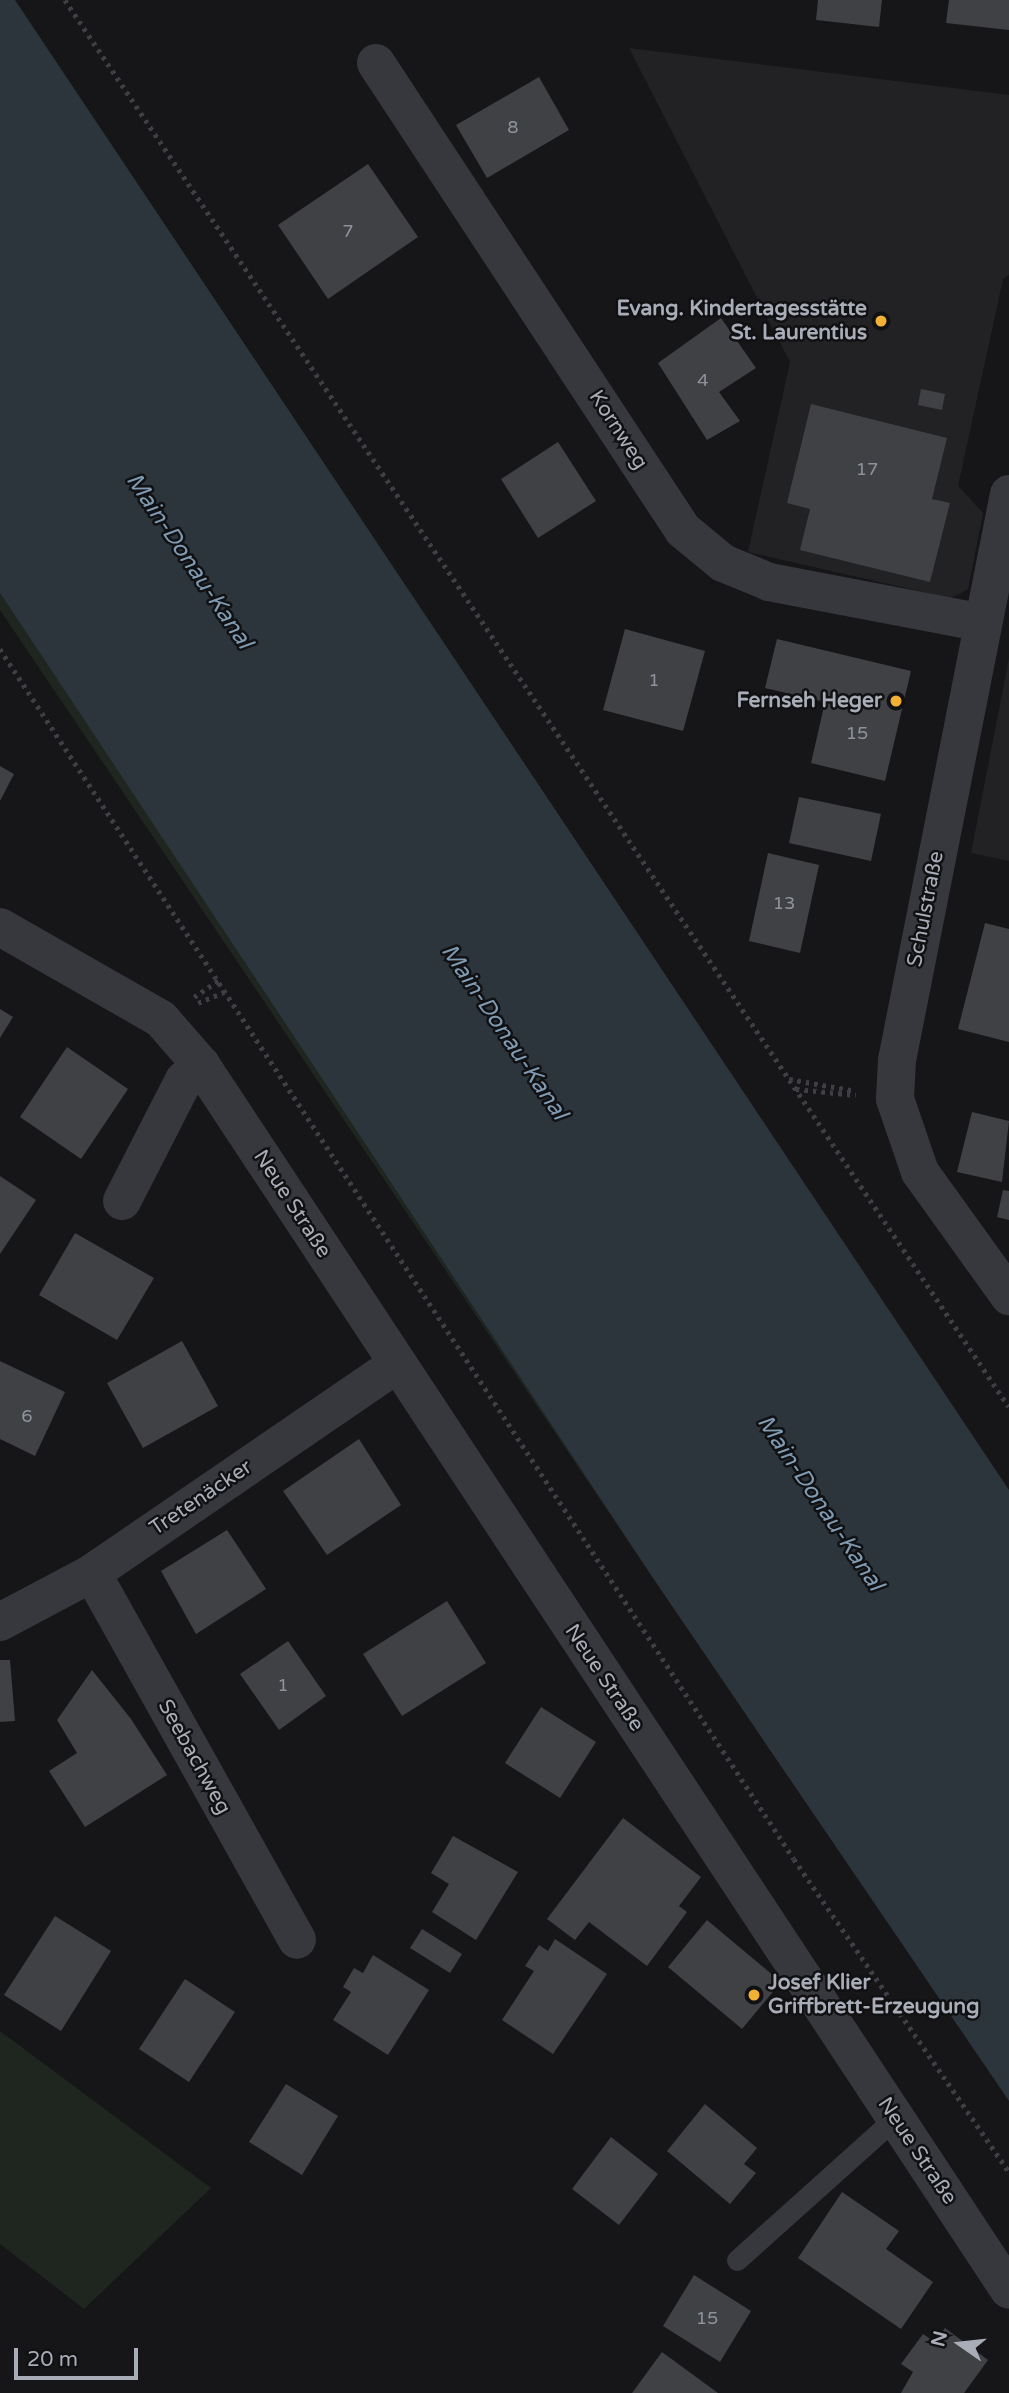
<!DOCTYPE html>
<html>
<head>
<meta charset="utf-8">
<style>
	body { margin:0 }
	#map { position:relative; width:1009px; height:2393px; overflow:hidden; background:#161618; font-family:"Varela Round",sans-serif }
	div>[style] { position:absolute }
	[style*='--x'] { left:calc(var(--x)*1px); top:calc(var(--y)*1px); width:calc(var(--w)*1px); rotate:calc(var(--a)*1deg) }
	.built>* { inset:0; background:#222225 }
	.green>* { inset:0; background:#1e261f }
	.water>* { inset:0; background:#2c353c }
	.building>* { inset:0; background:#404145 }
	.path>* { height:4.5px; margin-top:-2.25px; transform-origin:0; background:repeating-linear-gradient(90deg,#3d3f44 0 3.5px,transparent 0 8.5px) }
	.service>* { height:21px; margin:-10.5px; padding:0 10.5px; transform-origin:10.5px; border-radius:10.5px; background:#37383d }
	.minor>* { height:38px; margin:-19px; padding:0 19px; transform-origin:19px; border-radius:19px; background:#37383d }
	.dots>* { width:19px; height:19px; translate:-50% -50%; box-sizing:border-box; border:4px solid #111113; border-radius:50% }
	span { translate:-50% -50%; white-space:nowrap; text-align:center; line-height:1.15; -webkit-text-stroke:5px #111113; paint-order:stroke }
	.number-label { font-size:18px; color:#8e929b }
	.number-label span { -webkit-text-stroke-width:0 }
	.poi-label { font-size:21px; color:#a8adb8; font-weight:700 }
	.right { translate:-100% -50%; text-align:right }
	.left { translate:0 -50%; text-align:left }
	.street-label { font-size:21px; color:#a8adb8 }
	.water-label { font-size:23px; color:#7f9bb3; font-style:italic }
	.north { position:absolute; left:925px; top:2309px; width:70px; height:70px; -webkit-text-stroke:5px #111113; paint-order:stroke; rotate:284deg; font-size:19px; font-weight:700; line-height:28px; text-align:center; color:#a8adb8 }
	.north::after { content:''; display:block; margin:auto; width:24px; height:32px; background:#a8adb8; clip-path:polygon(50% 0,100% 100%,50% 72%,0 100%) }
	.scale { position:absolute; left:14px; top:2348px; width:124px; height:32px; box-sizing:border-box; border:4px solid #a8adb8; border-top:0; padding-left:9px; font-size:21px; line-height:24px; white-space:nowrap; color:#a8adb8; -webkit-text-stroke:5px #111113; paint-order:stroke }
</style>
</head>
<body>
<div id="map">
	<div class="built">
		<i style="clip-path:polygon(629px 48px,1009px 95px,1009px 275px,1003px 279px,958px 486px,983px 513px,968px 589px,961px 593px,950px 598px,748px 552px,790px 362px)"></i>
		<i style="clip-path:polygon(1009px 658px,1009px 861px,971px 853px)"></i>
	</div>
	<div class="green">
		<i style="clip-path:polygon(0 593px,655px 1581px,0 610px)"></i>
		<i style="clip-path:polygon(0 2031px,211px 2188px,84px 2309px,0 2244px)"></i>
	</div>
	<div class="water">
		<i style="clip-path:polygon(0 0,15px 0,1009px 1490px,1009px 2101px,655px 1581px,0 593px)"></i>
	</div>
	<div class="building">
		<i style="clip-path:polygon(818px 0,882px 0,879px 27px,816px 20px)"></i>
		<i style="clip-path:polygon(949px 0,1009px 0,1009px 30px,946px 23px)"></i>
		<i style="clip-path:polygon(539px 77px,569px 130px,487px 178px,456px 125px)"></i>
		<i style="clip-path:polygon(368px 164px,418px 237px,328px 299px,278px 225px)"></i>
		<i style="clip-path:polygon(721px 318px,756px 368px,719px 392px,740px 421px,707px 440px,658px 363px)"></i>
		<i style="clip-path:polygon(921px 389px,945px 394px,942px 410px,918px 405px)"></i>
		<i style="clip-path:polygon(811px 404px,947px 438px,932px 499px,950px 503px,930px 582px,800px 550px,810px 509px,787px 503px)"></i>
		<i style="clip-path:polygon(558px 442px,596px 501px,538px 538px,501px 479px)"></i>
		<i style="clip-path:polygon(625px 629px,705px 651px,683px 731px,603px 710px)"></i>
		<i style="clip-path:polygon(777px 639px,911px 671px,885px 781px,811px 763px,825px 702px,765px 688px)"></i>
		<i style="clip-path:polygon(0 766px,14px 774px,0 801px)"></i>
		<i style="clip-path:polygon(799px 797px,881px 814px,871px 861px,789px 843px)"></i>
		<i style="clip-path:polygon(768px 853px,819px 865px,800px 953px,749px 941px)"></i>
		<i style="clip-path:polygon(985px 923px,1009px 929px,1009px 1042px,958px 1029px)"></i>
		<i style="clip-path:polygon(0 1009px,13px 1017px,0 1038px)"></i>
		<i style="clip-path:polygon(67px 1047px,128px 1089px,81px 1159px,20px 1117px)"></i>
		<i style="clip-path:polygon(972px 1112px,1009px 1121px,1002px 1182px,957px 1172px)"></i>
		<i style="clip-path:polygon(0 1176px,36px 1200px,0 1254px)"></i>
		<i style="clip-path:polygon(1003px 1190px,1009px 1191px,1009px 1220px,997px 1217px)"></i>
		<i style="clip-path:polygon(75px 1233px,154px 1278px,117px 1340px,39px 1295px)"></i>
		<i style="clip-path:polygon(182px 1341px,218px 1406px,143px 1448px,107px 1383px)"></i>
		<i style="clip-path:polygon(0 1361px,65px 1392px,35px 1456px,0 1439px)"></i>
		<i style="clip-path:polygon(359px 1439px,401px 1505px,327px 1555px,283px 1491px)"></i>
		<i style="clip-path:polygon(227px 1530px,266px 1589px,196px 1634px,161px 1571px)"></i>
		<i style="clip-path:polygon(447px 1601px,486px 1663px,402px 1716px,363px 1654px)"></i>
		<i style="clip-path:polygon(288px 1641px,326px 1696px,279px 1730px,240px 1674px)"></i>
		<i style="clip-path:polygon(0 1660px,10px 1660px,15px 1721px,0 1722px)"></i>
		<i style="clip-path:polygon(92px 1670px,131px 1719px,167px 1775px,85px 1827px,49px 1771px,77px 1753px,57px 1720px)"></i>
		<i style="clip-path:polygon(541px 1707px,596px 1742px,560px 1798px,505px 1763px)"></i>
		<i style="clip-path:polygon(623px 1818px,701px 1877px,679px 1906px,687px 1912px,647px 1966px,589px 1922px,575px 1940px,547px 1919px)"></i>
		<i style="clip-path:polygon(453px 1836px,518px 1872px,476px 1940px,432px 1912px,449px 1884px,431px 1873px)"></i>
		<i style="clip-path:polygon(55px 1916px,111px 1951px,61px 2031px,4px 1995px)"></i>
		<i style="clip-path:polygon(707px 1920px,781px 1982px,742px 2029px,668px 1967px)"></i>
		<i style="clip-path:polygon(422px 1929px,462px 1954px,450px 1973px,410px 1948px)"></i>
		<i style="clip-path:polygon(555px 1939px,607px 1974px,553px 2054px,502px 2020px,534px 1971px,525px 1966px,539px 1945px,548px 1951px)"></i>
		<i style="clip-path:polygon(373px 1955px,429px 1990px,388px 2055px,333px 2020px,351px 1992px,343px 1987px,354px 1968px,363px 1973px)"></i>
		<i style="clip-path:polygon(185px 1979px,235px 2012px,189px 2082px,139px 2049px)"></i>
		<i style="clip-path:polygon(286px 2084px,338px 2116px,302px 2175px,249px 2142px)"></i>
		<i style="clip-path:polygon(705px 2104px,757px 2148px,744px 2164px,756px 2173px,730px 2204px,667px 2151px)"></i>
		<i style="clip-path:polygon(611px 2137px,658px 2174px,619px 2225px,572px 2189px)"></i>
		<i style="clip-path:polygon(842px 2192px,899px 2231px,886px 2249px,933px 2282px,901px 2329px,798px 2258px)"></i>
		<i style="clip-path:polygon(694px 2275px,751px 2311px,720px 2362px,663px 2326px)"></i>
		<i style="clip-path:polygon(945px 2328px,988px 2360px,964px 2393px,901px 2393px,913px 2372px,901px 2364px,923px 2334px,935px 2342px)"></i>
		<i style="clip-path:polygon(662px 2352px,718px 2393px,632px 2393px)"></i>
	</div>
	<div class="path">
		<i style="--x:65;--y:0;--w:1694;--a:56.14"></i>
		<i style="--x:0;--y:649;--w:1447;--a:56.73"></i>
		<i style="--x:794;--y:1859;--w:380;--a:55.5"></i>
		<i style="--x:194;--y:997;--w:30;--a:-34"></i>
		<i style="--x:198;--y:1003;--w:30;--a:-23"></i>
		<i style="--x:789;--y:1079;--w:68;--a:10.2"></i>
		<i style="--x:796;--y:1089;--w:60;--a:5.7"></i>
	</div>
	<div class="service">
		<i style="--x:737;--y:2260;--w:212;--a:-41.9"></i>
	</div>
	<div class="minor">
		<i style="--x:376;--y:63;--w:559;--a:56.68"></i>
		<i style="--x:683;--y:530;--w:52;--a:39.5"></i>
		<i style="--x:723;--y:563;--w:50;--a:22.4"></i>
		<i style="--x:769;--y:582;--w:218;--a:10.8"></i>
		<i style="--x:1009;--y:494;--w:577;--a:101.19"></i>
		<i style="--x:897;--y:1060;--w:39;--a:93"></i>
		<i style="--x:895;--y:1099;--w:77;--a:71.1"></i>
		<i style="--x:920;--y:1172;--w:153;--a:54.3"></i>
		<i style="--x:0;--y:927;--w:185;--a:29.7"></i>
		<i style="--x:161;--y:1019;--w:61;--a:49"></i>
		<i style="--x:201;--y:1065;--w:1467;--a:56.59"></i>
		<i style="--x:122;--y:1201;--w:136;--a:-62.9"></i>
		<i style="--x:184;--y:1080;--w:23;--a:-41"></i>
		<i style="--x:92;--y:1573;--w:420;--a:60.8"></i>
		<i style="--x:0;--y:1622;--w:104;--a:-28"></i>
		<i style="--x:92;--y:1573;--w:368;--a:-34.4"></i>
	</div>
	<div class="dots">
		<i style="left:881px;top:321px;background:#f2b134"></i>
		<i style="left:896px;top:701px;background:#f2b134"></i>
		<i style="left:754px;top:1995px;background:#f2b134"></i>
	</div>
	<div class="number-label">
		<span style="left:513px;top:127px">8</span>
		<span style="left:348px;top:231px">7</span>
		<span style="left:703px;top:380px">4</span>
		<span style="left:867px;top:469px">17</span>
		<span style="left:654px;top:680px">1</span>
		<span style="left:857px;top:733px">15</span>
		<span style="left:784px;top:903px">13</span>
		<span style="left:27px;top:1416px">6</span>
		<span style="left:283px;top:1685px">1</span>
		<span style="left:707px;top:2318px">15</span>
	</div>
	<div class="poi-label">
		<span class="right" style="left:867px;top:321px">Evang. Kindertagesstätte<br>St. Laurentius</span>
		<span class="right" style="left:882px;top:701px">Fernseh Heger</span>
		<span class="left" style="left:768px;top:1995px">Josef Klier<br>Griffbrett-Erzeugung</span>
	</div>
	<div class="street-label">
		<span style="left:618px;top:430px;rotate:57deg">Kornweg</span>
		<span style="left:926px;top:909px;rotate:-79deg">Schulstraße</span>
		<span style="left:292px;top:1204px;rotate:57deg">Neue Straße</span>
		<span style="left:201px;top:1498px;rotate:-34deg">Tretenäcker</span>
		<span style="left:604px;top:1678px;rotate:56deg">Neue Straße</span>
		<span style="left:194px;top:1757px;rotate:61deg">Seebachweg</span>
		<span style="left:917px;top:2151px;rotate:56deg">Neue Straße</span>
	</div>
	<div class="water-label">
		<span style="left:189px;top:561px;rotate:56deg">Main-Donau-Kanal</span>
		<span style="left:504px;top:1032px;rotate:56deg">Main-Donau-Kanal</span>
		<span style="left:820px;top:1503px;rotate:56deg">Main-Donau-Kanal</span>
	</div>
	<div class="north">N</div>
	<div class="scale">20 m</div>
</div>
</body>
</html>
